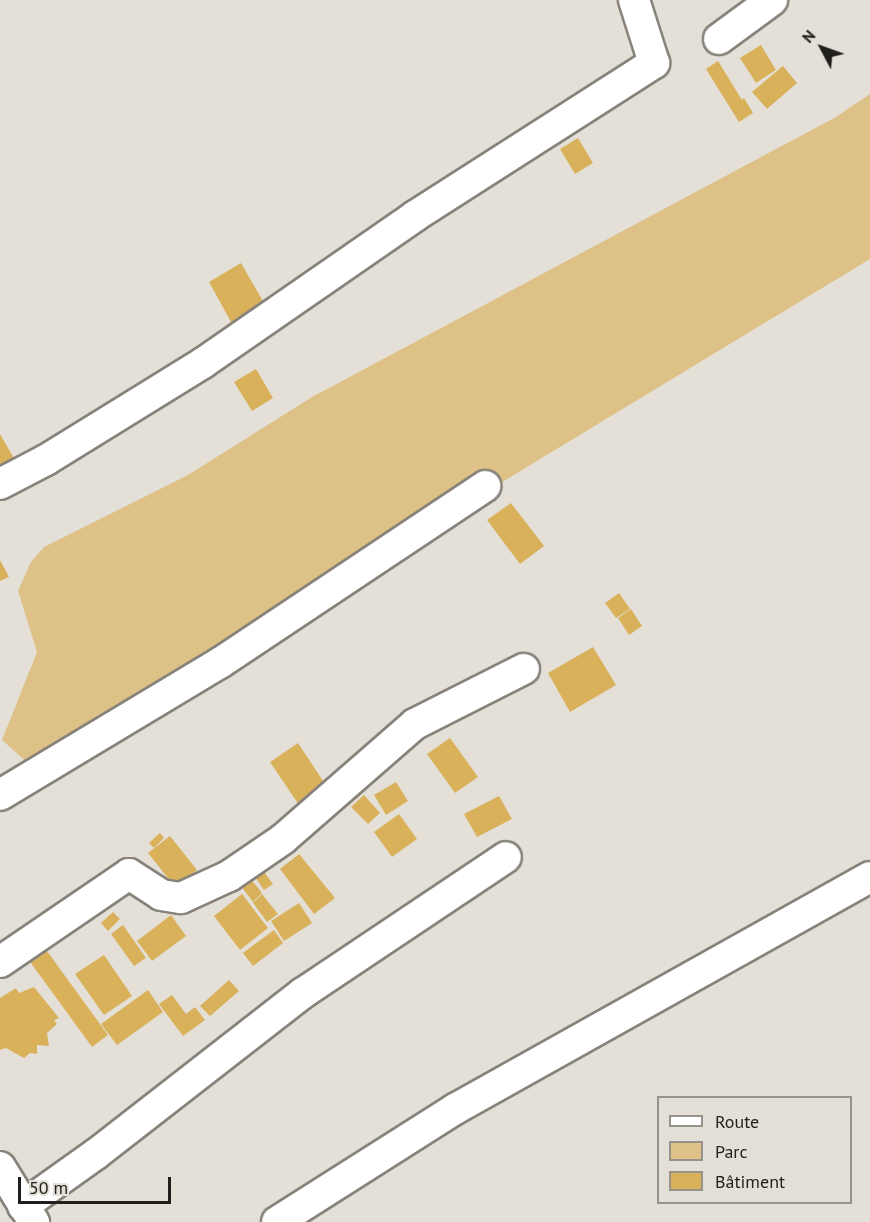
<!DOCTYPE html>
<html>
<head>
<meta charset="utf-8">
<style>
	body { margin:0 }
	#map { position:relative; width:870px; height:1222px; overflow:hidden; background:#e4e0d8; font-family:"PT Sans",sans-serif }
	div>[style] { position:absolute }
	[style*='--x'] { left:calc(var(--x)*1px); top:calc(var(--y)*1px); width:calc(var(--w)*1px); rotate:calc(var(--a)*1deg) }
	.green>* { inset:0; background:#dec186 }
	.building>* { inset:0; background:#d9b15b }
	.roads { filter:drop-shadow(2px 0 #87837b) drop-shadow(-2px 0 #87837b) drop-shadow(0 2px #87837b) drop-shadow(0 -2px #87837b) }
	.minor>* { height:30px; margin:-15px; padding:0 15px; transform-origin:15px; border-radius:15px; background:#fff }
	span { translate:-50% -50%; white-space:nowrap; text-align:center; line-height:1.15; -webkit-text-stroke:6px #e4e0d8; paint-order:stroke }
	.legend { position:absolute; left:657px; top:1096px; width:195px; height:108px; box-sizing:border-box; background:#e4e0d8; border:2px solid #96938d; margin:0; padding:8px 10px; list-style:none; font-size:18px; color:#211f1c }
	.legend li { display:flex; align-items:center; gap:12px; height:30px }
	.legend b { width:30px; border:2px solid #96938d }
	.north { position:absolute; left:792px; top:18px; width:60px; height:60px; -webkit-text-stroke:4px #e4e0d8; paint-order:stroke; rotate:311deg; font-size:16px; font-weight:700; line-height:24px; text-align:center; color:#211f1c }
	.north::after { content:''; display:block; margin:auto; width:21px; height:27px; background:#211f1c; clip-path:polygon(50% 0,100% 100%,50% 72%,0 100%) }
	.scale { position:absolute; left:18px; top:1177px; width:153px; height:27px; box-sizing:border-box; border:3px solid #211f1c; border-top:0; padding-left:8px; font-size:18px; line-height:21px; white-space:nowrap; color:#211f1c; -webkit-text-stroke:4px #e4e0d8; paint-order:stroke }
</style>
</head>
<body>
<div id="map">
	<div class="green">
		<i style="clip-path:polygon(870px 94px,870px 259px,32px 767px,2px 740px,37px 652px,18px 591px,31px 562px,44px 547px,188px 475px,312px 397px,836px 117px)"></i>
	</div>
	<div class="building">
		<i style="clip-path:polygon(761px 45px,776px 70px,756px 83px,740px 58px)"></i>
		<i style="clip-path:polygon(718px 61px,742px 100px,744px 98px,753px 113px,739px 122px,706px 69px)"></i>
		<i style="clip-path:polygon(783px 66px,797px 83px,767px 109px,752px 92px)"></i>
		<i style="clip-path:polygon(578px 138px,593px 163px,575px 174px,560px 149px)"></i>
		<i style="clip-path:polygon(241px 263px,264px 303px,231px 322px,209px 282px)"></i>
		<i style="clip-path:polygon(256px 369px,273px 398px,252px 411px,234px 382px)"></i>
		<i style="clip-path:polygon(0 434px,15px 460px,0 469px)"></i>
		<i style="clip-path:polygon(511px 503px,544px 546px,520px 564px,487px 520px)"></i>
		<i style="clip-path:polygon(0 560px,9px 577px,0 581px)"></i>
		<i style="clip-path:polygon(619px 593px,630px 609px,616px 618px,605px 603px)"></i>
		<i style="clip-path:polygon(631px 609px,642px 626px,629px 635px,618px 618px)"></i>
		<i style="clip-path:polygon(593px 647px,616px 685px,570px 712px,548px 673px)"></i>
		<i style="clip-path:polygon(450px 738px,478px 777px,455px 793px,427px 754px)"></i>
		<i style="clip-path:polygon(298px 743px,329px 790px,301px 808px,270px 762px)"></i>
		<i style="clip-path:polygon(396px 782px,408px 801px,386px 815px,374px 795px)"></i>
		<i style="clip-path:polygon(364px 795px,380px 813px,368px 824px,351px 807px)"></i>
		<i style="clip-path:polygon(499px 796px,512px 819px,477px 837px,464px 814px)"></i>
		<i style="clip-path:polygon(399px 814px,417px 839px,392px 857px,374px 832px)"></i>
		<i style="clip-path:polygon(160px 833px,164px 838px,154px 848px,149px 843px)"></i>
		<i style="clip-path:polygon(170px 836px,197px 870px,175px 887px,148px 853px)"></i>
		<i style="clip-path:polygon(299px 854px,335px 898px,314px 914px,280px 869px)"></i>
		<i style="clip-path:polygon(261px 868px,273px 884px,264px 890px,253px 874px)"></i>
		<i style="clip-path:polygon(250px 878px,262px 893px,253px 902px,240px 885px)"></i>
		<i style="clip-path:polygon(242px 894px,268px 928px,240px 950px,214px 916px)"></i>
		<i style="clip-path:polygon(262px 894px,278px 914px,267px 922px,253px 903px)"></i>
		<i style="clip-path:polygon(299px 903px,312px 923px,284px 941px,271px 921px)"></i>
		<i style="clip-path:polygon(113px 912px,120px 919px,108px 931px,101px 923px)"></i>
		<i style="clip-path:polygon(171px 915px,186px 936px,152px 961px,137px 941px)"></i>
		<i style="clip-path:polygon(123px 925px,146px 958px,134px 966px,111px 934px)"></i>
		<i style="clip-path:polygon(274px 930px,283px 943px,253px 966px,243px 953px)"></i>
		<i style="clip-path:polygon(44px 947px,108px 1035px,92px 1047px,28px 959px)"></i>
		<i style="clip-path:polygon(104px 955px,132px 996px,104px 1015px,75px 974px)"></i>
		<i style="clip-path:polygon(229px 980px,239px 991px,210px 1016px,200px 1006px)"></i>
		<i style="clip-path:polygon(34px 987px,59px 1018px,54px 1020px,57px 1024px,47px 1033px,49px 1046px,37px 1045px,37px 1054px,30px 1053px,24px 1058px,6px 1048px,0 1050px,0 998px,16px 988px,19px 993px)"></i>
		<i style="clip-path:polygon(148px 990px,163px 1012px,117px 1045px,101px 1024px)"></i>
		<i style="clip-path:polygon(172px 995px,186px 1014px,195px 1007px,205px 1020px,183px 1036px,159px 1004px)"></i>
	</div>
	<div class="roads">
		<div class="minor">
			<i style="--x:719;--y:39;--w:66;--a:-36.3"></i>
			<i style="--x:0;--y:484;--w:52;--a:-27.6"></i>
			<i style="--x:46;--y:460;--w:185;--a:-31.7"></i>
			<i style="--x:203;--y:363;--w:258;--a:-34.7"></i>
			<i style="--x:415;--y:216;--w:284;--a:-32.6"></i>
			<i style="--x:654;--y:63;--w:66;--a:-107.6"></i>
			<i style="--x:0;--y:795;--w:257;--a:-31"></i>
			<i style="--x:220;--y:663;--w:319;--a:-33.7"></i>
			<i style="--x:0;--y:962;--w:156;--a:-34.3"></i>
			<i style="--x:129;--y:874;--w:38;--a:33"></i>
			<i style="--x:161;--y:895;--w:20;--a:9"></i>
			<i style="--x:181;--y:898;--w:53;--a:-24.6"></i>
			<i style="--x:229;--y:876;--w:65;--a:-34.4"></i>
			<i style="--x:283;--y:839;--w:175;--a:-41.1"></i>
			<i style="--x:415;--y:724;--w:122;--a:-26.8"></i>
			<i style="--x:0;--y:1167;--w:65;--a:58.3"></i>
			<i style="--x:23;--y:1206;--w:90;--a:-35.5"></i>
			<i style="--x:96;--y:1154;--w:262;--a:-37.9"></i>
			<i style="--x:303;--y:993;--w:244;--a:-33.8"></i>
			<i style="--x:277;--y:1222;--w:211;--a:-32.4"></i>
			<i style="--x:455;--y:1109;--w:475;--a:-29.2"></i>
		</div>
	</div>
	<ul class="legend">
	<li><b style="height:8px;background:#fff"></b>Route</li>
	<li><b style="height:16px;background:#dec186"></b>Parc</li>
	<li><b style="height:16px;background:#d9b15b"></b>Bâtiment</li>
	</ul>
	<div class="north">N</div>
	<div class="scale">50 m</div>
</div>
</body>
</html>
